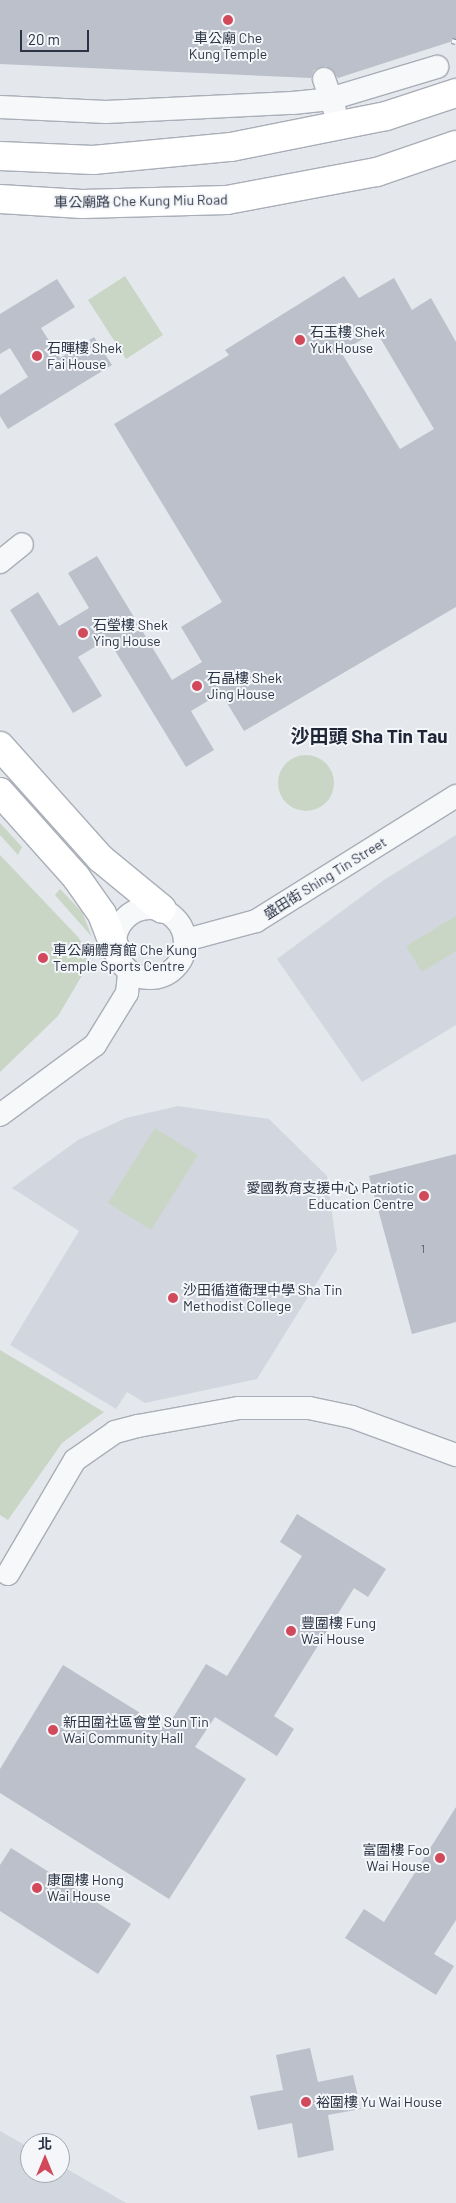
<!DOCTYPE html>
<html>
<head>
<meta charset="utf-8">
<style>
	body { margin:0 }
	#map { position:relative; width:456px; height:2203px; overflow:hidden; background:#e4e7ec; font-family:Barlow,"Noto Sans TC",sans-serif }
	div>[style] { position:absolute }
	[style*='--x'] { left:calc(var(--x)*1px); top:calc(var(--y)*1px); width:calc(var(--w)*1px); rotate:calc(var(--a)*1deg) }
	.built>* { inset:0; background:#d2d6de }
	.green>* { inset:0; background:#c9d6c5 }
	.round { border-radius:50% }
	.building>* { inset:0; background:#bbc0ca }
	.roads { filter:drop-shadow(1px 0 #a9aeb7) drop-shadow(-1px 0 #a9aeb7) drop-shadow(0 1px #a9aeb7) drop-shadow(0 -1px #a9aeb7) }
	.street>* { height:22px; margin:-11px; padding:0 11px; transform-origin:11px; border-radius:11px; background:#f7f8fa }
	.street>.ring { margin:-11px; padding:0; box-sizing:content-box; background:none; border:22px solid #f7f8fa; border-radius:50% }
	.secondary>* { height:28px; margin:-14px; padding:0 14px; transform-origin:14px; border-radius:14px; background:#fff }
	.primary>* { height:28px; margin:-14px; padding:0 14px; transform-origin:14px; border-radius:14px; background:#fff }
	.rail>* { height:5.5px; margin-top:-2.75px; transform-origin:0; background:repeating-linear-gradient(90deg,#f4f6f9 0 11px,#7d8696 0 22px); box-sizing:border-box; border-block:1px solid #7d8696 }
	.dots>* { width:14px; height:14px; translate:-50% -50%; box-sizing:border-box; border:2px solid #f4f6f9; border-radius:50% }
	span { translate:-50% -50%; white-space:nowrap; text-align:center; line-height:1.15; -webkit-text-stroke:4px #f4f6f9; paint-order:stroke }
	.number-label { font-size:11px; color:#4f5766 }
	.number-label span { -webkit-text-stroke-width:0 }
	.poi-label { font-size:14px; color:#2b3445 }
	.left { translate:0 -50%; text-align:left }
	.right { translate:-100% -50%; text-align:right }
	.street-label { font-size:14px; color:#2b3445 }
	.district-label { font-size:19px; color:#1d2536; font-weight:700 }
	.north { position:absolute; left:20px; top:2133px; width:50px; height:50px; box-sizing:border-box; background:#f4f6f9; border:1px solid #a4a8b1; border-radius:50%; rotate:0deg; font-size:14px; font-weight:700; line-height:20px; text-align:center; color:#2b3445 }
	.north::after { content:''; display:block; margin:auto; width:18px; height:22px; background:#d1495b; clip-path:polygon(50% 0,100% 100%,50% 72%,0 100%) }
	.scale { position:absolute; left:20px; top:30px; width:69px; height:22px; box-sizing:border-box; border:2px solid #2b3445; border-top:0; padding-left:6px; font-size:15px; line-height:18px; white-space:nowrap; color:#2b3445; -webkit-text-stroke:4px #f4f6f9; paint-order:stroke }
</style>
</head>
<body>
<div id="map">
	<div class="built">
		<i style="clip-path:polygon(456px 835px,456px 1025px,362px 1082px,277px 959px,384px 880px)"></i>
		<i style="clip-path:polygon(178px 1106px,269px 1119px,327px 1176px,337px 1250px,257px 1379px,145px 1403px,127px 1392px,116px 1409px,10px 1345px,79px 1231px,12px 1188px,78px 1140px,126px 1118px)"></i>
		<i style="clip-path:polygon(0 2131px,30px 2148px,30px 2173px,60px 2173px,60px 2165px,126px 2203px,0 2203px)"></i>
	</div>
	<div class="green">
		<i style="clip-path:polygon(125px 276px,163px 335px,126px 359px,88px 300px)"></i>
		<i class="round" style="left:278px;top:755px;width:56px;height:56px"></i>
		<i style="clip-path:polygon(0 823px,22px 847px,18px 855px,0 835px)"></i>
		<i style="clip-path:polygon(0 855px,78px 937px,86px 949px,87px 967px,58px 1016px,0 1072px)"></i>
		<i style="clip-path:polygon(60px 889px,82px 912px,92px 937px,55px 895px)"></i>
		<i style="clip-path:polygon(456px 916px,456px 951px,422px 972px,406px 946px)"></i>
		<i style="clip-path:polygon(155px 1128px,198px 1155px,151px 1230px,108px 1203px)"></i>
		<i style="clip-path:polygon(0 1350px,104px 1412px,62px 1443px,8px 1520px,0 1515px)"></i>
	</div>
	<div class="building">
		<i style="clip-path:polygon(0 0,456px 0,456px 40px,338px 78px,326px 66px,314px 70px,311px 78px,0 64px)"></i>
		<i style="clip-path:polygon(evenodd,344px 276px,359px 298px,394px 278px,412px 310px,431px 298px,456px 342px,456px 607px,244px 731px,221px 693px,191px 711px,214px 750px,186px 767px,108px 639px,78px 657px,102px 696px,73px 713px,10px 610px,38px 592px,59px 626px,89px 608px,68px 573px,97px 556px,172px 680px,202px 662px,181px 627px,222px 602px,114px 424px,229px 355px,225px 350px,344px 276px,376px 331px,434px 429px,400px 449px,341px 352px,376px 331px)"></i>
		<i style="clip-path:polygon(57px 279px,75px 307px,41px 328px,60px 358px,94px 337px,112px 365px,8px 429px,0 416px,0 395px,28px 377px,10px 348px,0 354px,0 314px)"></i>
		<i style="clip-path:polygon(456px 1154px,456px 1322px,412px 1334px,369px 1176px)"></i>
		<i style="clip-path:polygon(297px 1514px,386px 1569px,368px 1597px,354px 1588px,274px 1716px,294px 1729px,277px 1756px,215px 1717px,195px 1747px,246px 1779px,169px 1899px,0 1793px,0 1769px,63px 1665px,166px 1729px,206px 1664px,227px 1676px,302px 1556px,280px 1542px)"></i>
		<i style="clip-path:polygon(456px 1807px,456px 1920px,434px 1954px,454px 1966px,436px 1995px,345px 1938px,364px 1909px,384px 1922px)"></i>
		<i style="clip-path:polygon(11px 1848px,131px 1924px,98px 1974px,0 1911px,0 1865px)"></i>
		<i style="clip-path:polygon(310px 2048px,318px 2082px,353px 2075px,361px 2109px,328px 2115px,334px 2150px,298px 2158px,292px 2123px,258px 2130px,250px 2096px,283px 2090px,276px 2055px)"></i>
	</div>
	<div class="roads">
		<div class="street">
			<i style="--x:324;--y:79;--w:34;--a:71"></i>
			<i style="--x:0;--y:107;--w:106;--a:2.7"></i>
			<i style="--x:106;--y:112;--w:187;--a:-2.8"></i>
			<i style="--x:293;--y:103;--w:37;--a:-6"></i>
			<i style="--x:330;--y:99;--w:112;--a:-16.7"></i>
			<i style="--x:0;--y:562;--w:28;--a:-39"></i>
			<i class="ring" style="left:115px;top:908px;width:48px;height:48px"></i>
			<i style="--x:186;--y:940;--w:73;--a:-15.2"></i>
			<i style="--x:256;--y:921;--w:236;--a:-32"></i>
			<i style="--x:0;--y:1115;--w:118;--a:-36.4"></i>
			<i style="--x:95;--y:1045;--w:61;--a:-58.4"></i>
			<i style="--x:127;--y:993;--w:20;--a:-84"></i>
			<i style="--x:8;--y:1574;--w:132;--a:-59.6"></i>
			<i style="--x:75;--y:1460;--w:49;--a:-35"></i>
			<i style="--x:115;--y:1432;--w:24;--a:-15"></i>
			<i style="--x:138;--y:1426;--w:103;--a:-10.1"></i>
			<i style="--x:239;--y:1408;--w:70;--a:0"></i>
			<i style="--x:309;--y:1408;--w:44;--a:11.8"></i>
			<i style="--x:352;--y:1417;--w:111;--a:20.1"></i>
		</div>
		<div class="secondary">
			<i style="--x:0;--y:746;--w:150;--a:48.2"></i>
			<i style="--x:100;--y:858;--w:80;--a:39.4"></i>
			<i style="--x:0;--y:792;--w:114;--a:48.2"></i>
			<i style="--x:76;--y:877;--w:45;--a:54.9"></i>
			<i style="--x:102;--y:914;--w:36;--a:69"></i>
		</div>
		<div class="primary">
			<i style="--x:0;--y:156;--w:93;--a:2.5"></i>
			<i style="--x:93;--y:160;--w:139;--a:-5.4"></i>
			<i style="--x:231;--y:147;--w:158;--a:-11.3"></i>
			<i style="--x:386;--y:116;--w:74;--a:-18.2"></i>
			<i style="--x:0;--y:199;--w:82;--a:3.5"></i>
			<i style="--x:82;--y:204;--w:145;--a:-1.6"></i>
			<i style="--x:227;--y:200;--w:153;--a:-10.6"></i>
			<i style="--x:377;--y:172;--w:83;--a:-18.9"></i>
		</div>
	</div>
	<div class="rail">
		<i style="--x:452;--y:41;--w:4;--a:14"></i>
	</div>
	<div class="dots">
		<i style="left:228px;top:20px;background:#d1495b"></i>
		<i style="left:300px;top:340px;background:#d1495b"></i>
		<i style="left:37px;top:356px;background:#d1495b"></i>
		<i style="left:83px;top:633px;background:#d1495b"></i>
		<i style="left:197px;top:686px;background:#d1495b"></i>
		<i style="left:43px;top:958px;background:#d1495b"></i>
		<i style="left:424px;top:1196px;background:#d1495b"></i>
		<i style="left:173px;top:1298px;background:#d1495b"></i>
		<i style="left:291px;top:1631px;background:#d1495b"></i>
		<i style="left:53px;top:1730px;background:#d1495b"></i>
		<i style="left:440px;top:1858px;background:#d1495b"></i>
		<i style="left:37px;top:1888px;background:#d1495b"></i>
		<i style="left:306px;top:2102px;background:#d1495b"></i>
	</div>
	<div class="number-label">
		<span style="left:423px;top:1249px">1</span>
	</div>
	<div class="poi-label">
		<span style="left:228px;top:46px">車公廟 Che<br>Kung Temple</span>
		<span class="left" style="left:310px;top:340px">石玉樓 Shek<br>Yuk House</span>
		<span class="left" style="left:47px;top:356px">石暉樓 Shek<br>Fai House</span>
		<span class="left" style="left:93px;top:633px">石瑩樓 Shek<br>Ying House</span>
		<span class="left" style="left:207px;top:686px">石晶樓 Shek<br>Jing House</span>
		<span class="left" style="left:53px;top:958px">車公廟體育館 Che Kung<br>Temple Sports Centre</span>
		<span class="right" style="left:414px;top:1196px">愛國教育支援中心 Patriotic<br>Education Centre</span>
		<span class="left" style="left:183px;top:1298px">沙田循道衛理中學 Sha Tin<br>Methodist College</span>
		<span class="left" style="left:301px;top:1631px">豐圍樓 Fung<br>Wai House</span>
		<span class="left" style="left:63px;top:1730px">新田圍社區會堂 Sun Tin<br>Wai Community Hall</span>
		<span class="right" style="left:430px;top:1858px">富圍樓 Foo<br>Wai House</span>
		<span class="left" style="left:47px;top:1888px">康圍樓 Hong<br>Wai House</span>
		<span class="left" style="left:316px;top:2102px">裕圍樓 Yu Wai House</span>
	</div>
	<div class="street-label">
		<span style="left:141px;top:201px;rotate:-1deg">車公廟路 Che Kung Miu Road</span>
		<span style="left:325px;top:878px;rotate:-32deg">盛田街 Shing Tin Street</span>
	</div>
	<div class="district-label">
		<span style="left:369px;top:736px">沙田頭 Sha Tin Tau</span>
	</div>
	<div class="north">北</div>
	<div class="scale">20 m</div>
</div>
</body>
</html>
